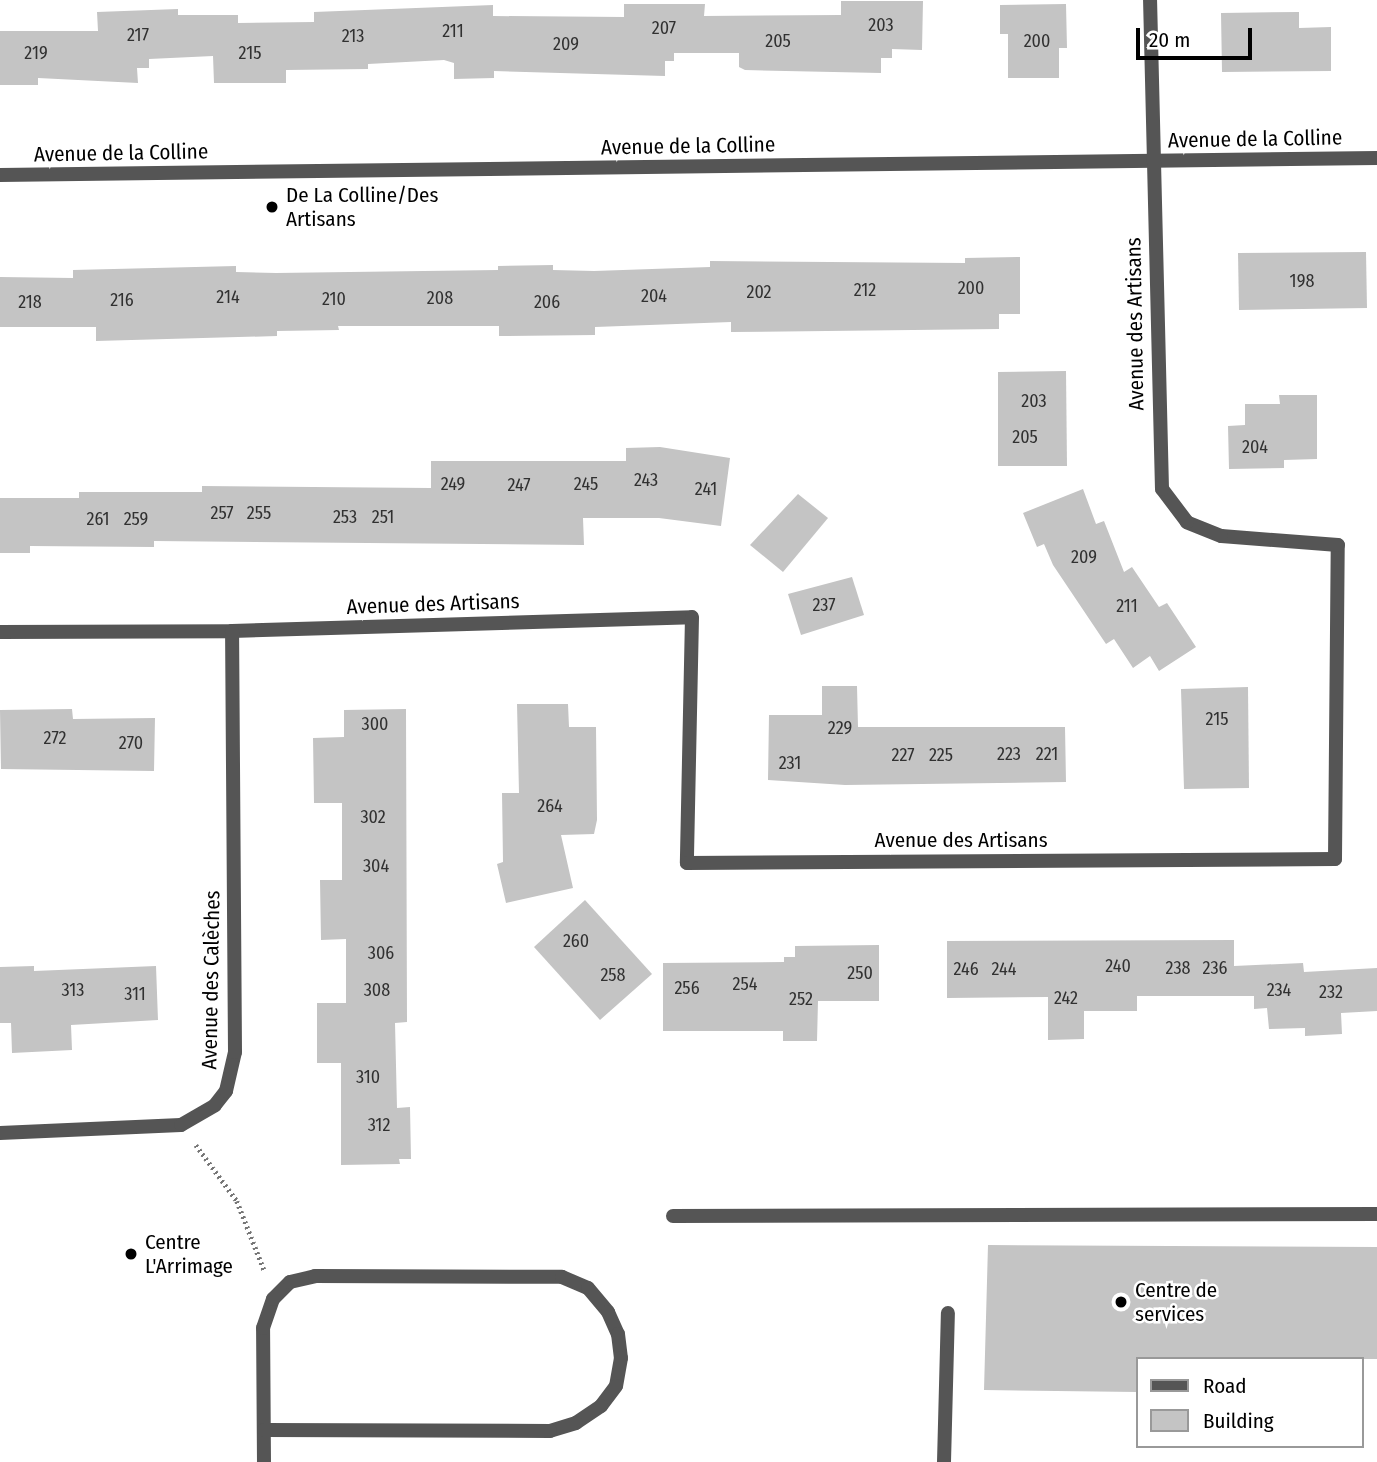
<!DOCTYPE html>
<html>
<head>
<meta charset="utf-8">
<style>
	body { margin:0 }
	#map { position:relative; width:1377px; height:1462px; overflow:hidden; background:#fff; font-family:"Fira Sans Condensed",sans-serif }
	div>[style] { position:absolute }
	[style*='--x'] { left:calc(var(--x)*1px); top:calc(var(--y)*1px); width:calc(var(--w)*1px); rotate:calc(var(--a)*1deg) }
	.building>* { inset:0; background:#c4c4c4 }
	.path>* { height:4.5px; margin-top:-2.25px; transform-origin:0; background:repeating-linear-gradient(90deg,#777 0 2px,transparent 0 5.5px) }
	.service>* { height:14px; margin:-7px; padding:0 7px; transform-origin:7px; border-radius:7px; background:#555 }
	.minor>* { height:14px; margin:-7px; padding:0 7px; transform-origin:7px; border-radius:7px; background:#555 }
	.dots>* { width:19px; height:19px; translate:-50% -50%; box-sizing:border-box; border:4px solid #fff; border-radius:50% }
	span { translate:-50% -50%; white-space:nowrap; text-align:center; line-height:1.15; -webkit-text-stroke:5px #fff; paint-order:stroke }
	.number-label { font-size:18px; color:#313131 }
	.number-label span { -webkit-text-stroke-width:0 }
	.street-label { font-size:21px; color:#000 }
	.poi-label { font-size:21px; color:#000 }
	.left { translate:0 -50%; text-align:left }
	.legend { position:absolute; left:1136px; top:1357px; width:228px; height:91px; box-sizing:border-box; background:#fff; border:2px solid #999; margin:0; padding:9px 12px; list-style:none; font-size:21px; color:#000 }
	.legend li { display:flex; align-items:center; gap:14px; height:35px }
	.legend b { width:35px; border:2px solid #999 }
	.scale { position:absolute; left:1136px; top:28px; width:116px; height:32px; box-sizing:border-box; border:4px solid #000; border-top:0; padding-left:9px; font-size:21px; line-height:24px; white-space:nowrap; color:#000; -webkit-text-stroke:5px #fff; paint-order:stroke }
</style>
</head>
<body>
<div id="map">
	<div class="building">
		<i style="clip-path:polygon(841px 1px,923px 1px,922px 50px,892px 49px,892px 58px,881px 58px,881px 73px,745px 70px,739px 67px,739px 53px,674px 53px,674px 61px,665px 61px,665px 76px,494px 71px,494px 78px,454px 79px,454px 63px,444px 60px,368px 64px,368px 69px,286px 70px,286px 83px,214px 83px,213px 56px,149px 59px,149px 68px,137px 68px,138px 83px,38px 78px,38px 85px,0 85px,0 31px,98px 31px,97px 12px,178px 9px,178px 15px,238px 15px,238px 23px,314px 22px,314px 12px,493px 5px,493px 16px,624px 17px,624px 4px,705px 4px,704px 16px,841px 15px)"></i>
		<i style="clip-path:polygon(1066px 4px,1067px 48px,1059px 48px,1059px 78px,1008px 78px,1008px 34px,1000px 34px,1000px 5px)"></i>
		<i style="clip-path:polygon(1299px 12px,1299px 28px,1331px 27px,1331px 71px,1222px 72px,1221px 13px)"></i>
		<i style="clip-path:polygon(1366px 252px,1367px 308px,1239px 310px,1238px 253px)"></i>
		<i style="clip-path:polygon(1020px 257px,1020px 314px,999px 314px,999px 329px,731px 332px,731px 322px,595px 327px,595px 335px,499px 336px,499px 326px,338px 326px,339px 330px,277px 331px,277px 336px,96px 341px,96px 327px,0 327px,0 277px,73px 278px,73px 270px,236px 266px,236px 272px,276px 273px,498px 270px,498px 266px,553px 265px,553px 270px,594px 271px,710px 267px,710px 261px,965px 263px,965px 258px)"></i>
		<i style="clip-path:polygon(1066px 371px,1067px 466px,998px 466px,998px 372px)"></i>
		<i style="clip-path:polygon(1279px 395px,1317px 395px,1317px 459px,1284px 460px,1284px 468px,1229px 469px,1228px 426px,1245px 425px,1245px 404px,1280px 404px)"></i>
		<i style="clip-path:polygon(660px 447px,730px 458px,721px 526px,659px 518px,583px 518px,584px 545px,154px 541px,154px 547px,30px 546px,30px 553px,0 553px,0 498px,79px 498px,79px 492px,202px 492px,202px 486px,431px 488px,431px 461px,626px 461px,626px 448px)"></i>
		<i style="clip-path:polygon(1083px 489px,1096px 524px,1104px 521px,1124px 572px,1132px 567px,1159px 607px,1167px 603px,1196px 647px,1159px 671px,1150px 656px,1133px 668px,1114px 639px,1106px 644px,1053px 565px,1044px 544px,1037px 547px,1023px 513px)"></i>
		<i style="clip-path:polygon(798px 494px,828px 518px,783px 572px,750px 545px)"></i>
		<i style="clip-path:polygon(852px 577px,864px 615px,801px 635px,788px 594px)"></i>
		<i style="clip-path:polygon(822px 686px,857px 686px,858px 727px,1065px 727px,1066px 782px,845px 785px,768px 780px,769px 715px,822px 715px)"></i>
		<i style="clip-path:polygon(1248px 687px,1249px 788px,1184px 789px,1181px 689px)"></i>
		<i style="clip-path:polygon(517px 704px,568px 704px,569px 727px,596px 727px,597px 820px,594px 834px,561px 835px,573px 888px,506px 903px,497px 864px,503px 862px,502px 793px,519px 793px)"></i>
		<i style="clip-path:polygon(72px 709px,73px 719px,155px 718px,154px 771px,1px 769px,0 710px)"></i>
		<i style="clip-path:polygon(406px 709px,407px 1022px,395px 1023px,397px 1108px,410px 1107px,411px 1159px,399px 1159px,400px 1164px,341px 1165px,341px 1063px,317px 1063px,317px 1003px,346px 1003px,346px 939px,321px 940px,320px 880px,342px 880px,342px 803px,314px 803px,313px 738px,344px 737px,344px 710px)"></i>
		<i style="clip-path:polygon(585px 900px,652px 974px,600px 1020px,534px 947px)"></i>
		<i style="clip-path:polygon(1234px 940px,1234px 966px,1303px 963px,1304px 972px,1377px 968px,1377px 1011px,1341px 1013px,1342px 1034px,1305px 1036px,1305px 1028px,1269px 1029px,1267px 1008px,1254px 1009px,1254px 996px,1137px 996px,1137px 1011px,1084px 1011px,1084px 1039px,1048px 1040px,1048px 997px,947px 998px,947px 941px)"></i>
		<i style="clip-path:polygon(879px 945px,879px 1001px,818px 1001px,817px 1041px,783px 1041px,783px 1031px,663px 1031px,663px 963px,784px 962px,784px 957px,795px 957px,795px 946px)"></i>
		<i style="clip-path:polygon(34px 966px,34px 971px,156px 966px,158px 1020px,71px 1025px,72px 1050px,12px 1053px,11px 1023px,0 1023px,0 967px)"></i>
		<i style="clip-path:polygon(988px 1245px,1377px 1247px,1377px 1359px,1137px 1359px,1137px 1392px,984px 1390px)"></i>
	</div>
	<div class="path">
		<i style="--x:196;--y:1145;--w:69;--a:53.8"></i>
		<i style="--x:237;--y:1201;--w:76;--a:68.5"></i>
	</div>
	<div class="service">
		<i style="--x:673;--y:1216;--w:704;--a:-0.16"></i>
		<i style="--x:264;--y:1462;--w:134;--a:-90.4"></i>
		<i style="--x:263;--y:1328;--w:31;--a:-71"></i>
		<i style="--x:273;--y:1299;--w:24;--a:-45"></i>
		<i style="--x:290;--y:1282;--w:26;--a:-13"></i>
		<i style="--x:315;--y:1276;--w:247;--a:0.2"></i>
		<i style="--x:562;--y:1277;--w:28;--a:23"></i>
		<i style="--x:588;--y:1288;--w:31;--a:50"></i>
		<i style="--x:608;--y:1312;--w:24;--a:66"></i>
		<i style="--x:618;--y:1334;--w:24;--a:83"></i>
		<i style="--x:621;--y:1358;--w:28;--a:100"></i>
		<i style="--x:616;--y:1386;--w:25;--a:127"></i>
		<i style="--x:601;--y:1406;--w:30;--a:146"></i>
		<i style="--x:576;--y:1423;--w:27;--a:163"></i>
		<i style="--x:550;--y:1431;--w:286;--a:-179.8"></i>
		<i style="--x:944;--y:1462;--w:149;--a:-88.5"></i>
	</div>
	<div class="minor">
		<i style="--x:0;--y:175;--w:1377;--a:-0.71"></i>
		<i style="--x:0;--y:632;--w:232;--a:-0.2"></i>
		<i style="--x:232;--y:631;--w:460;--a:-1.7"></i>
		<i style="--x:692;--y:617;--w:246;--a:91.2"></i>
		<i style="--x:687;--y:863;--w:648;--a:-0.35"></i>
		<i style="--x:1335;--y:859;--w:314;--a:-89.5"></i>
		<i style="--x:1338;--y:545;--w:117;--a:-175.6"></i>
		<i style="--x:1221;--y:536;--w:37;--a:-158"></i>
		<i style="--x:1187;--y:522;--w:41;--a:-127.1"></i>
		<i style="--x:1162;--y:489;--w:489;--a:-91.4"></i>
		<i style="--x:0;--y:1133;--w:181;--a:-2.5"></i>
		<i style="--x:181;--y:1125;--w:39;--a:-30"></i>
		<i style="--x:215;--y:1105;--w:18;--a:-52"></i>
		<i style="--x:226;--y:1091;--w:40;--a:-77"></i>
		<i style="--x:235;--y:1052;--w:421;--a:-90.4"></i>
	</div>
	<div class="dots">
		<i style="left:272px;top:207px;background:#000"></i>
		<i style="left:131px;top:1254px;background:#000"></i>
		<i style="left:1121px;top:1302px;background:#000"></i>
	</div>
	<div class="number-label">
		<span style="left:881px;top:25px">203</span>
		<span style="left:664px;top:28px">207</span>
		<span style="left:453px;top:31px">211</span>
		<span style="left:138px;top:35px">217</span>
		<span style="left:353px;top:36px">213</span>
		<span style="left:778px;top:41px">205</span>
		<span style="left:1037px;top:41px">200</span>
		<span style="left:566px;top:44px">209</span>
		<span style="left:36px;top:53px">219</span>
		<span style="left:250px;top:53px">215</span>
		<span style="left:1302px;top:281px">198</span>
		<span style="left:971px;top:288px">200</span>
		<span style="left:865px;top:290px">212</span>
		<span style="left:759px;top:292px">202</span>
		<span style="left:654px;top:296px">204</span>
		<span style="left:228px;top:297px">214</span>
		<span style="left:440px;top:298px">208</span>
		<span style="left:334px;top:299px">210</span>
		<span style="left:122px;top:300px">216</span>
		<span style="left:30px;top:302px">218</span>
		<span style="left:547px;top:302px">206</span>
		<span style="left:1034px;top:401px">203</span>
		<span style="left:1025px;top:437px">205</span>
		<span style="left:1255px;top:447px">204</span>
		<span style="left:646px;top:480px">243</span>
		<span style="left:453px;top:484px">249</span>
		<span style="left:586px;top:484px">245</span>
		<span style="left:519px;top:485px">247</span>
		<span style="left:706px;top:489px">241</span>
		<span style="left:222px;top:513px">257</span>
		<span style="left:259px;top:513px">255</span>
		<span style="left:345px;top:517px">253</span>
		<span style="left:383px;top:517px">251</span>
		<span style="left:98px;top:519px">261</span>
		<span style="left:136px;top:519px">259</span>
		<span style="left:1084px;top:557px">209</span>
		<span style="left:824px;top:605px">237</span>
		<span style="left:1127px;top:606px">211</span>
		<span style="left:1217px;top:719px">215</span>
		<span style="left:375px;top:724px">300</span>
		<span style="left:840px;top:728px">229</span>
		<span style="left:55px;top:738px">272</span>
		<span style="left:131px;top:743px">270</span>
		<span style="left:1009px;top:754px">223</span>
		<span style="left:1047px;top:754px">221</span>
		<span style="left:903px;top:755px">227</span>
		<span style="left:941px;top:755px">225</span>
		<span style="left:790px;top:763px">231</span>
		<span style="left:550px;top:806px">264</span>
		<span style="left:373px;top:817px">302</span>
		<span style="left:376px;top:866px">304</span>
		<span style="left:576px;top:941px">260</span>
		<span style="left:381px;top:953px">306</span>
		<span style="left:1118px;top:966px">240</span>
		<span style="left:1178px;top:968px">238</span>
		<span style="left:1215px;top:968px">236</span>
		<span style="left:966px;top:969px">246</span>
		<span style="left:1004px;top:969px">244</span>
		<span style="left:860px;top:973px">250</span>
		<span style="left:613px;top:975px">258</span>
		<span style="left:745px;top:984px">254</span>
		<span style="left:687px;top:988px">256</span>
		<span style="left:73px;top:990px">313</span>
		<span style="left:377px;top:990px">308</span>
		<span style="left:1279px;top:990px">234</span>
		<span style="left:1331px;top:992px">232</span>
		<span style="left:135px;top:994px">311</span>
		<span style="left:1066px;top:998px">242</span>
		<span style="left:801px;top:999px">252</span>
		<span style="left:368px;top:1077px">310</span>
		<span style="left:379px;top:1125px">312</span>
	</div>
	<div class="street-label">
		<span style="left:1255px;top:139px;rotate:-1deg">Avenue de la Colline</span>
		<span style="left:688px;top:146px;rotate:-1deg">Avenue de la Colline</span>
		<span style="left:121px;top:153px;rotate:-1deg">Avenue de la Colline</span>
		<span style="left:1135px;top:324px;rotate:-91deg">Avenue des Artisans</span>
		<span style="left:433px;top:604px;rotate:-2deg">Avenue des Artisans</span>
		<span style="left:961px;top:840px">Avenue des Artisans</span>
		<span style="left:211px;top:980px;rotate:-89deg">Avenue des Calèches</span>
	</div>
	<div class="poi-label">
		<span class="left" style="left:286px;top:207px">De La Colline/Des<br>Artisans</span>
		<span class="left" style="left:145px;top:1254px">Centre<br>L'Arrimage</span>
		<span class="left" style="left:1135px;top:1302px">Centre de<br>services</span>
	</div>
	<ul class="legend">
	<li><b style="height:9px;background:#555"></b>Road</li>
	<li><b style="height:19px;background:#c4c4c4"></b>Building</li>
	</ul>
	<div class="scale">20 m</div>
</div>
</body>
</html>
